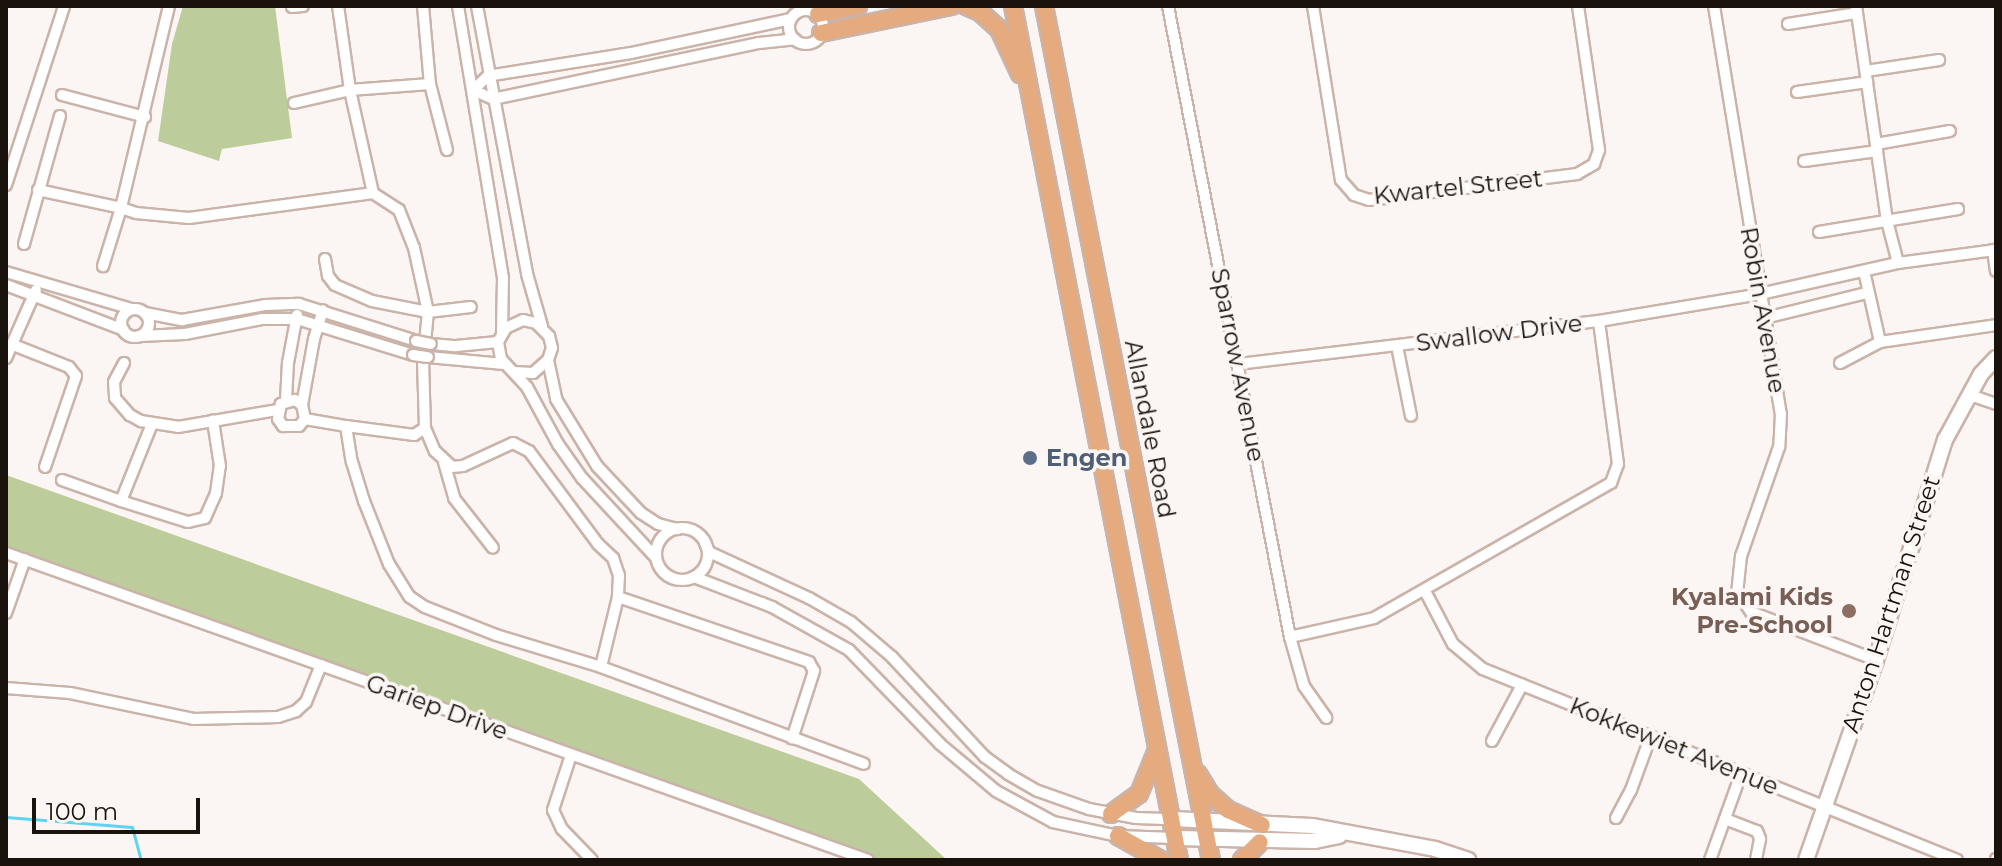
<!DOCTYPE html>
<html>
<head>
<meta charset="utf-8">
<style>
	body { margin:0 }
	#map { position:relative; width:2002px; height:866px; overflow:hidden; background:#fbf6f4; font-family:Montserrat,sans-serif }
	div>[style] { position:absolute }
	[style*='--x'] { left:calc(var(--x)*1px); top:calc(var(--y)*1px); width:calc(var(--w)*1px); rotate:calc(var(--a)*1deg) }
	.green>* { inset:0; background:#bccd9b }
	.stream>* { height:3px; margin:-1.5px; padding:0 1.5px; transform-origin:1.5px; border-radius:1.5px; background:#5dd4f0 }
	.roads { filter:drop-shadow(2px 0 #cab3a8) drop-shadow(-2px 0 #cab3a8) drop-shadow(0 2px #cab3a8) drop-shadow(0 -2px #cab3a8) }
	.street>* { height:10px; margin:-5px; padding:0 5px; transform-origin:5px; border-radius:5px; background:#fff }
	.street>.ring { margin:-5px; padding:0; box-sizing:content-box; background:none; border:10px solid #fff; border-radius:50% }
	.secondary>* { height:14px; margin:-7px; padding:0 7px; transform-origin:7px; border-radius:7px; background:#fff }
	.primary>* { height:16px; margin:-8px; padding:0 8px; transform-origin:8px; border-radius:8px; background:#e5aa7d }
	.bridges { filter:drop-shadow(2px 0 #cab3a8) drop-shadow(-2px 0 #cab3a8) drop-shadow(0 2px #cab3a8) drop-shadow(0 -2px #cab3a8) }
	.street-bridge>* { height:10px; margin:-5px; padding:0 5px; transform-origin:5px; border-radius:5px; background:#fff }
	.dots>* { width:22px; height:22px; translate:-50% -50%; box-sizing:border-box; border:4px solid #fbf6f4; border-radius:50% }
	span { translate:-50% -50%; white-space:nowrap; text-align:center; line-height:1.15; -webkit-text-stroke:7px #fbf6f4; paint-order:stroke }
	.street-label { font-size:24px; color:#19120d }
	.service-label { font-size:24px; color:#4e5e75; font-weight:700 }
	.left { translate:0 -50%; text-align:left }
	.education-label { font-size:24px; color:#785e54; font-weight:700 }
	.right { translate:-100% -50%; text-align:right }
	.frame { position:absolute; inset:0; border:8px solid #19120d; pointer-events:none }
	.scale { position:absolute; left:32px; top:798px; width:168px; height:36px; box-sizing:border-box; border:4px solid #19120d; border-top:0; padding-left:10px; font-size:24px; line-height:28px; white-space:nowrap; color:#19120d; -webkit-text-stroke:6px #fbf6f4; paint-order:stroke }
</style>
</head>
<body>
<div id="map">
	<div class="green">
		<i style="clip-path:polygon(183px 6px,275px 6px,292px 138px,222px 149px,219px 161px,158px 141px,172px 44px)"></i>
		<i style="clip-path:polygon(6px 475px,859px 779px,947px 860px,868px 860px,6px 554px)"></i>
	</div>
	<div class="stream">
		<i style="--x:6;--y:817;--w:126;--a:4.5"></i>
		<i style="--x:132;--y:827;--w:34;--a:75"></i>
	</div>
	<div class="roads">
		<div class="street">
			<i style="--x:169;--y:6;--w:208;--a:103.4"></i>
			<i style="--x:121;--y:208;--w:16;--a:18"></i>
			<i style="--x:136;--y:213;--w:53;--a:5.4"></i>
			<i style="--x:189;--y:218;--w:186;--a:-7.7"></i>
			<i style="--x:373;--y:193;--w:106;--a:-102.6"></i>
			<i style="--x:350;--y:90;--w:85;--a:-98.1"></i>
			<i style="--x:423;--y:6;--w:78;--a:84.9"></i>
			<i style="--x:430;--y:84;--w:68;--a:75.6"></i>
			<i style="--x:458;--y:6;--w:276;--a:80.6"></i>
			<i style="--x:503;--y:278;--w:53;--a:91.1"></i>
			<i style="--x:477;--y:6;--w:273;--a:79.4"></i>
			<i style="--x:527;--y:274;--w:54;--a:73.9"></i>
			<i style="--x:1168;--y:6;--w:643;--a:79.06"></i>
			<i style="--x:1290;--y:637;--w:51;--a:74.1"></i>
			<i style="--x:1304;--y:686;--w:39;--a:55"></i>
			<i style="--x:1313;--y:6;--w:176;--a:80.9"></i>
			<i style="--x:1341;--y:180;--w:20;--a:49"></i>
			<i style="--x:1354;--y:195;--w:16;--a:18"></i>
			<i style="--x:1369;--y:200;--w:210;--a:-7.1"></i>
			<i style="--x:1577;--y:174;--w:20;--a:-30"></i>
			<i style="--x:1594;--y:164;--w:15;--a:-70"></i>
			<i style="--x:1599;--y:150;--w:146;--a:-98.3"></i>
			<i style="--x:1714;--y:6;--w:413;--a:80.7"></i>
			<i style="--x:1781;--y:414;--w:33;--a:93"></i>
			<i style="--x:1779;--y:447;--w:115;--a:109.2"></i>
			<i style="--x:1741;--y:556;--w:36;--a:96"></i>
			<i style="--x:1737;--y:592;--w:24;--a:55"></i>
			<i style="--x:1751;--y:612;--w:134;--a:21"></i>
			<i style="--x:1856;--y:6;--w:217;--a:81.8"></i>
			<i style="--x:1887;--y:221;--w:43;--a:75.3"></i>
			<i style="--x:292;--y:7;--w:11;--a:-5"></i>
			<i class="ring" style="left:789px;top:10px;width:24px;height:24px"></i>
			<i style="--x:791;--y:19;--w:164;--a:168"></i>
			<i style="--x:631;--y:53;--w:145;--a:170.9"></i>
			<i style="--x:488;--y:76;--w:21;--a:137"></i>
			<i style="--x:473;--y:90;--w:22;--a:24"></i>
			<i style="--x:493;--y:99;--w:272;--a:-11.9"></i>
			<i style="--x:759;--y:43;--w:36;--a:-6"></i>
			<i style="--x:1788;--y:24;--w:70;--a:-9.1"></i>
			<i style="--x:1866;--y:71;--w:74;--a:-8.6"></i>
			<i style="--x:1797;--y:92;--w:71;--a:-8.1"></i>
			<i style="--x:62;--y:95;--w:86;--a:14.8"></i>
			<i style="--x:294;--y:103;--w:57;--a:-13.1"></i>
			<i style="--x:350;--y:90;--w:80;--a:-4.3"></i>
			<i style="--x:1876;--y:144;--w:75;--a:-10"></i>
			<i style="--x:1804;--y:161;--w:74;--a:-7.8"></i>
			<i style="--x:6;--y:185;--w:188;--a:-72"></i>
			<i style="--x:38;--y:190;--w:85;--a:12.2"></i>
			<i style="--x:121;--y:208;--w:61;--a:107.2"></i>
			<i style="--x:1819;--y:232;--w:141;--a:-9.4"></i>
			<i style="--x:24;--y:244;--w:133;--a:-74.3"></i>
			<i style="--x:1993;--y:250;--w:21;--a:82"></i>
			<i style="--x:325;--y:259;--w:17;--a:80"></i>
			<i style="--x:328;--y:276;--w:11;--a:52"></i>
			<i style="--x:335;--y:285;--w:40;--a:23.4"></i>
			<i style="--x:372;--y:301;--w:57;--a:11.1"></i>
			<i style="--x:428;--y:312;--w:43;--a:-6.6"></i>
			<i style="--x:1864;--y:271;--w:73;--a:77.3"></i>
			<i style="--x:6;--y:272;--w:131;--a:16.4"></i>
			<i style="--x:6;--y:285;--w:126;--a:20.9"></i>
			<i class="ring" style="left:121px;top:309px;width:18px;height:18px"></i>
			<i style="--x:145;--y:313;--w:38;--a:11"></i>
			<i style="--x:182;--y:320;--w:84;--a:-10.2"></i>
			<i style="--x:265;--y:305;--w:34;--a:-2"></i>
			<i style="--x:299;--y:304;--w:123;--a:17.5"></i>
			<i style="--x:1765;--y:318;--w:105;--a:-13.8"></i>
			<i style="--x:139;--y:336;--w:46;--a:-2.5"></i>
			<i style="--x:185;--y:334;--w:78;--a:-11"></i>
			<i style="--x:262;--y:319;--w:35;--a:0"></i>
			<i style="--x:297;--y:319;--w:121;--a:17.2"></i>
			<i style="--x:11;--y:344;--w:62;--a:21.6"></i>
			<i style="--x:69;--y:367;--w:11;--a:52"></i>
			<i style="--x:76;--y:376;--w:96;--a:108.8"></i>
			<i style="--x:431;--y:344;--w:25;--a:5"></i>
			<i style="--x:456;--y:346;--w:42;--a:-5.4"></i>
			<i style="--x:1397;--y:346;--w:71;--a:78.7"></i>
			<i style="--x:428;--y:357;--w:76;--a:5.3"></i>
			<i style="--x:6;--y:358;--w:74;--a:-66.2"></i>
			<i style="--x:548;--y:360;--w:40;--a:78"></i>
			<i style="--x:556;--y:399;--w:79;--a:58.5"></i>
			<i style="--x:597;--y:466;--w:64;--a:46.9"></i>
			<i style="--x:641;--y:513;--w:20;--a:33"></i>
			<i style="--x:658;--y:524;--w:20;--a:15"></i>
			<i style="--x:124;--y:363;--w:21;--a:118"></i>
			<i style="--x:114;--y:382;--w:16;--a:86"></i>
			<i style="--x:115;--y:398;--w:23;--a:49"></i>
			<i style="--x:130;--y:415;--w:13;--a:29"></i>
			<i style="--x:141;--y:421;--w:37;--a:9"></i>
			<i style="--x:178;--y:427;--w:100;--a:-9.7"></i>
			<i style="--x:1840;--y:363;--w:45;--a:-27.7"></i>
			<i style="--x:1880;--y:342;--w:117;--a:-8.3"></i>
			<i style="--x:1238;--y:364;--w:364;--a:-6.8"></i>
			<i style="--x:1599;--y:321;--w:163;--a:-9.5"></i>
			<i style="--x:1760;--y:294;--w:141;--a:-12.7"></i>
			<i style="--x:1898;--y:263;--w:99;--a:-7.6"></i>
			<i style="--x:514;--y:372;--w:19;--a:3"></i>
			<i style="--x:533;--y:373;--w:20;--a:-41"></i>
			<i style="--x:548;--y:360;--w:13;--a:-72"></i>
			<i style="--x:552;--y:348;--w:12;--a:-104"></i>
			<i style="--x:549;--y:336;--w:18;--a:-135"></i>
			<i style="--x:536;--y:323;--w:13;--a:-167"></i>
			<i style="--x:523;--y:320;--w:19;--a:155"></i>
			<i style="--x:506;--y:328;--w:16;--a:120"></i>
			<i style="--x:498;--y:342;--w:17;--a:80"></i>
			<i style="--x:501;--y:359;--w:38;--a:47"></i>
			<i style="--x:527;--y:387;--w:65;--a:61.5"></i>
			<i style="--x:558;--y:444;--w:42;--a:54.8"></i>
			<i style="--x:582;--y:478;--w:109;--a:47.2"></i>
			<i style="--x:1970;--y:395;--w:28;--a:19"></i>
			<i style="--x:286;--y:400;--w:37;--a:-87"></i>
			<i style="--x:288;--y:363;--w:49;--a:-79.4"></i>
			<i style="--x:302;--y:405;--w:9;--a:-144"></i>
			<i style="--x:295;--y:400;--w:15;--a:164"></i>
			<i style="--x:281;--y:404;--w:15;--a:101"></i>
			<i style="--x:278;--y:419;--w:9;--a:54"></i>
			<i style="--x:283;--y:426;--w:16;--a:0"></i>
			<i style="--x:299;--y:426;--w:9;--a:-49"></i>
			<i style="--x:305;--y:419;--w:14;--a:-102"></i>
			<i style="--x:302;--y:405;--w:67;--a:-79.7"></i>
			<i style="--x:314;--y:339;--w:30;--a:-73"></i>
			<i style="--x:305;--y:419;--w:42;--a:9.7"></i>
			<i style="--x:346;--y:426;--w:36;--a:81"></i>
			<i style="--x:352;--y:462;--w:41;--a:72.9"></i>
			<i style="--x:364;--y:501;--w:68;--a:68.4"></i>
			<i style="--x:389;--y:564;--w:39;--a:58"></i>
			<i style="--x:410;--y:597;--w:18;--a:34"></i>
			<i style="--x:425;--y:607;--w:76;--a:21.5"></i>
			<i style="--x:496;--y:635;--w:110;--a:16.9"></i>
			<i style="--x:346;--y:426;--w:69;--a:7.5"></i>
			<i style="--x:414;--y:435;--w:13;--a:-32"></i>
			<i style="--x:425;--y:428;--w:66;--a:-91.7"></i>
			<i style="--x:423;--y:362;--w:50;--a:-84.3"></i>
			<i style="--x:428;--y:312;--w:66;--a:-102.3"></i>
			<i style="--x:414;--y:248;--w:41;--a:-111.5"></i>
			<i style="--x:399;--y:210;--w:31;--a:-147"></i>
			<i style="--x:425;--y:428;--w:25;--a:67"></i>
			<i style="--x:435;--y:451;--w:23;--a:43"></i>
			<i style="--x:452;--y:467;--w:11;--a:-5"></i>
			<i style="--x:463;--y:466;--w:55;--a:-24.7"></i>
			<i style="--x:513;--y:443;--w:18;--a:27"></i>
			<i style="--x:529;--y:451;--w:116;--a:53.4"></i>
			<i style="--x:598;--y:544;--w:21;--a:43"></i>
			<i style="--x:613;--y:558;--w:18;--a:71"></i>
			<i style="--x:619;--y:575;--w:22;--a:93"></i>
			<i style="--x:618;--y:597;--w:202;--a:18.8"></i>
			<i style="--x:809;--y:662;--w:10;--a:61"></i>
			<i style="--x:814;--y:671;--w:71;--a:107.9"></i>
			<i style="--x:444;--y:462;--w:37;--a:74"></i>
			<i style="--x:454;--y:498;--w:63;--a:52"></i>
			<i style="--x:62;--y:480;--w:63;--a:19.6"></i>
			<i style="--x:121;--y:501;--w:83;--a:-68.1"></i>
			<i style="--x:121;--y:501;--w:70;--a:17.4"></i>
			<i style="--x:188;--y:522;--w:17;--a:-13"></i>
			<i style="--x:205;--y:518;--w:27;--a:-66"></i>
			<i style="--x:216;--y:493;--w:27;--a:-82"></i>
			<i style="--x:220;--y:466;--w:46;--a:-98.8"></i>
			<i class="ring" style="left:656px;top:528px;width:42px;height:42px"></i>
			<i style="--x:705;--y:543;--w:10;--a:66"></i>
			<i style="--x:709;--y:552;--w:110;--a:24.7"></i>
			<i style="--x:809;--y:598;--w:48;--a:29.7"></i>
			<i style="--x:851;--y:622;--w:54;--a:40.5"></i>
			<i style="--x:892;--y:657;--w:137;--a:47.1"></i>
			<i style="--x:985;--y:757;--w:29;--a:36"></i>
			<i style="--x:1008;--y:774;--w:34;--a:30"></i>
			<i style="--x:1038;--y:791;--w:54;--a:19.4"></i>
			<i style="--x:1089;--y:809;--w:48;--a:10.8"></i>
			<i style="--x:1136;--y:818;--w:37;--a:2"></i>
			<i style="--x:6;--y:553;--w:915;--a:19.6"></i>
			<i style="--x:694;--y:577;--w:84;--a:21"></i>
			<i style="--x:772;--y:607;--w:88;--a:29.2"></i>
			<i style="--x:849;--y:650;--w:131;--a:45.9"></i>
			<i style="--x:940;--y:744;--w:73;--a:40"></i>
			<i style="--x:996;--y:791;--w:65;--a:28.5"></i>
			<i style="--x:1053;--y:822;--w:66;--a:12.2"></i>
			<i style="--x:1118;--y:836;--w:57;--a:2"></i>
			<i style="--x:1425;--y:591;--w:60;--a:62.2"></i>
			<i style="--x:1453;--y:644;--w:39;--a:40"></i>
			<i style="--x:1483;--y:669;--w:511;--a:21.95"></i>
			<i style="--x:618;--y:597;--w:72;--a:103.7"></i>
			<i style="--x:601;--y:667;--w:280;--a:20.2"></i>
			<i style="--x:6;--y:613;--w:57;--a:-70.6"></i>
			<i style="--x:1290;--y:637;--w:86;--a:-12.7"></i>
			<i style="--x:1374;--y:618;--w:273;--a:-29.7"></i>
			<i style="--x:1611;--y:483;--w:20;--a:-70"></i>
			<i style="--x:1618;--y:464;--w:144;--a:-97.6"></i>
			<i style="--x:6;--y:688;--w:64;--a:4.5"></i>
			<i style="--x:70;--y:693;--w:126;--a:11.9"></i>
			<i style="--x:193;--y:719;--w:85;--a:-1.3"></i>
			<i style="--x:278;--y:717;--w:19;--a:-18"></i>
			<i style="--x:296;--y:711;--w:13;--a:-42"></i>
			<i style="--x:306;--y:702;--w:40;--a:-68"></i>
			<i style="--x:1492;--y:741;--w:64;--a:-61.8"></i>
			<i style="--x:571;--y:755;--w:58;--a:108.1"></i>
			<i style="--x:553;--y:810;--w:21;--a:65"></i>
			<i style="--x:562;--y:829;--w:43;--a:45.9"></i>
			<i style="--x:1616;--y:818;--w:32;--a:-62"></i>
			<i style="--x:1631;--y:790;--w:55;--a:-69.9"></i>
			<i style="--x:1725;--y:819;--w:34;--a:21"></i>
			<i style="--x:1757;--y:831;--w:9;--a:69"></i>
			<i style="--x:1760;--y:839;--w:21;--a:101"></i>
			<i style="--x:1710;--y:860;--w:91;--a:-70.2"></i>
			<i style="--x:1996;--y:860;--w:1;--a:-90"></i>
		</div>
		<div class="secondary">
			<i style="--x:1173;--y:819;--w:139;--a:2.9"></i>
			<i style="--x:1312;--y:826;--w:125;--a:10.6"></i>
			<i style="--x:1435;--y:849;--w:35;--a:18"></i>
			<i style="--x:1175;--y:838;--w:140;--a:1.2"></i>
			<i style="--x:1315;--y:841;--w:25;--a:-12"></i>
			<i style="--x:1806;--y:860;--w:212;--a:-70.7"></i>
			<i style="--x:1876;--y:660;--w:231;--a:-72.6"></i>
			<i style="--x:1945;--y:440;--w:75;--a:-61.4"></i>
			<i style="--x:1981;--y:374;--w:22;--a:-47"></i>
		</div>
		<div class="primary">
			<i style="--x:966;--y:6;--w:15;--a:23"></i>
			<i style="--x:980;--y:12;--w:25;--a:42"></i>
			<i style="--x:999;--y:29;--w:50;--a:65"></i>
			<i style="--x:1013;--y:6;--w:870;--a:79"></i>
			<i style="--x:1044;--y:6;--w:870;--a:78.94"></i>
			<i style="--x:818;--y:14;--w:41;--a:-11.3"></i>
			<i style="--x:821;--y:33;--w:133;--a:-11.7"></i>
			<i style="--x:1198;--y:774;--w:23;--a:59"></i>
			<i style="--x:1210;--y:794;--w:24;--a:42"></i>
			<i style="--x:1228;--y:810;--w:37;--a:24"></i>
			<i style="--x:1111;--y:814;--w:34;--a:-36"></i>
			<i style="--x:1139;--y:794;--w:48;--a:-67.8"></i>
			<i style="--x:1118;--y:836;--w:49;--a:29.2"></i>
			<i style="--x:1242;--y:860;--w:25;--a:-45"></i>
		</div>
	</div>
	<div class="bridges">
		<div class="street-bridge">
			<i style="--x:416;--y:341;--w:15;--a:11"></i>
			<i style="--x:413;--y:355;--w:15;--a:8"></i>
		</div>
	</div>
	<div class="dots">
		<i style="left:1030px;top:458px;background:#5c6f8a"></i>
		<i style="left:1849px;top:611px;background:#8d6e63"></i>
	</div>
	<div class="street-label">
		<span style="left:1458px;top:187px;rotate:-6deg">Kwartel Street</span>
		<span style="left:1763px;top:310px;rotate:80deg">Robin Avenue</span>
		<span style="left:1499px;top:333px;rotate:-7deg">Swallow Drive</span>
		<span style="left:1238px;top:365px;rotate:79deg">Sparrow Avenue</span>
		<span style="left:1150px;top:429px;rotate:79deg">Allandale Road</span>
		<span style="left:1891px;top:604px;rotate:-72deg">Anton Hartman Street</span>
		<span style="left:437px;top:707px;rotate:20deg">Gariep Drive</span>
		<span style="left:1674px;top:746px;rotate:22deg">Kokkewiet Avenue</span>
	</div>
	<div class="service-label">
		<span class="left" style="left:1046px;top:458px">Engen</span>
	</div>
	<div class="education-label">
		<span class="right" style="left:1833px;top:611px">Kyalami Kids<br>Pre-School</span>
	</div>
	<div class="frame"></div>
	<div class="scale">100 m</div>
</div>
</body>
</html>
